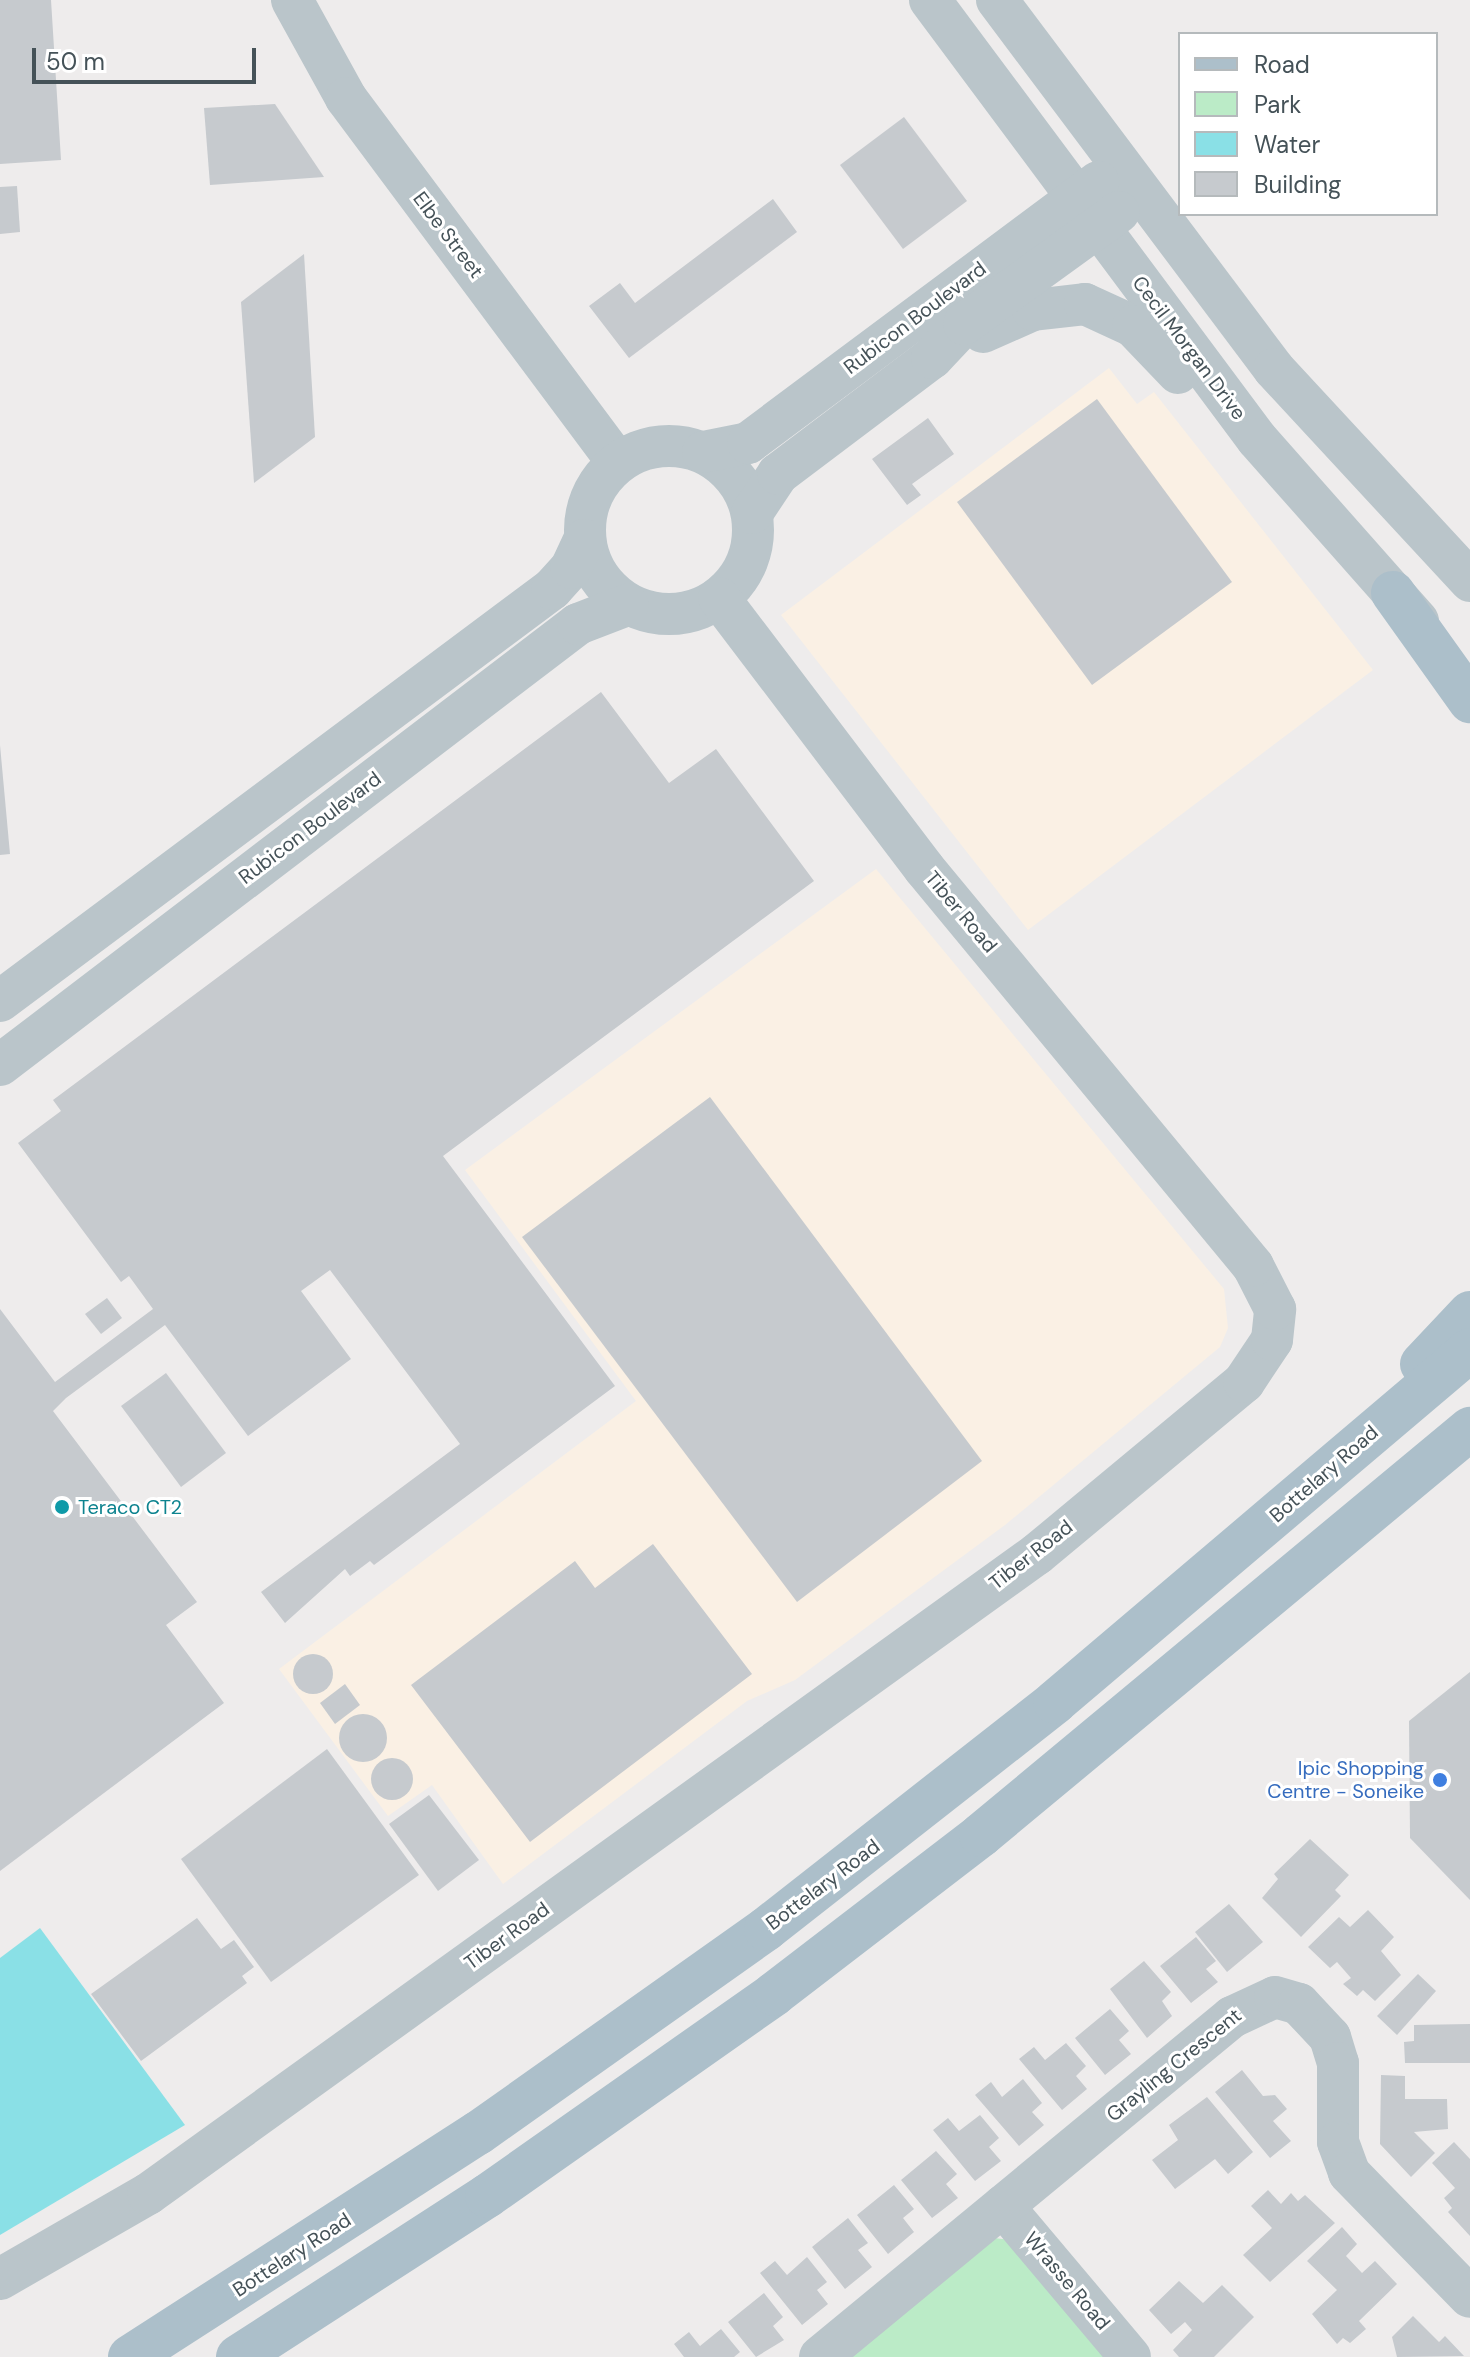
<!DOCTYPE html>
<html>
<head>
<meta charset="utf-8">
<style>
	body { margin:0 }
	#map { position:relative; width:1470px; height:2357px; overflow:hidden; background:#eeecec; font-family:"DM Sans",sans-serif }
	div>[style] { position:absolute }
	[style*='--x'] { left:calc(var(--x)*1px); top:calc(var(--y)*1px); width:calc(var(--w)*1px); rotate:calc(var(--a)*1deg) }
	.commercial>* { inset:0; background:#faf0e4 }
	.green>* { inset:0; background:#bbebc7 }
	.water>* { inset:0; background:#8ae0e6 }
	.building>* { inset:0; background:#c6cace }
	.round { border-radius:50% }
	.minor>* { height:42px; margin:-21px; padding:0 21px; transform-origin:21px; border-radius:21px; background:#bac5ca }
	.minor>.ring { margin:-21px; padding:0; box-sizing:content-box; background:none; border:42px solid #bac5ca; border-radius:50% }
	.major>* { height:44px; margin:-22px; padding:0 22px; transform-origin:22px; border-radius:22px; background:#acbfca }
	.dots>* { width:22px; height:22px; translate:-50% -50%; box-sizing:border-box; border:4px solid #fff; border-radius:50% }
	span { translate:-50% -50%; white-space:nowrap; text-align:center; line-height:1.15; -webkit-text-stroke:6px #fff; paint-order:stroke }
	.street-label { font-size:20px; color:#455258 }
	.culture-label { font-size:20px; color:#0d838f }
	.left { translate:0 -50%; text-align:left }
	.shop-label { font-size:20px; color:#366cbe }
	.right { translate:-100% -50%; text-align:right }
	.legend { position:absolute; left:1178px; top:32px; width:260px; height:184px; box-sizing:border-box; background:#fff; border:2px solid #b5babc; margin:0; padding:10px 14px; list-style:none; font-size:24px; color:#455258 }
	.legend li { display:flex; align-items:center; gap:16px; height:40px }
	.legend b { width:40px; border:2px solid #b5babc }
	.scale { position:absolute; left:32px; top:48px; width:224px; height:36px; box-sizing:border-box; border:4px solid #455258; border-top:0; padding-left:10px; font-size:24px; line-height:28px; white-space:nowrap; color:#455258; -webkit-text-stroke:6px #fff; paint-order:stroke }
</style>
</head>
<body>
<div id="map">
	<div class="commercial">
		<i style="clip-path:polygon(1109px 368px,1137px 404px,1154px 392px,1373px 670px,1028px 930px,781px 615px)"></i>
		<i style="clip-path:polygon(876px 869px,1224px 1289px,1228px 1328px,1220px 1347px,1005px 1525px,795px 1680px,747px 1701px,503px 1884px,432px 1785px,388px 1816px,279px 1669px,636px 1401px,465px 1170px)"></i>
	</div>
	<div class="green">
		<i style="clip-path:polygon(994px 2238px,1011px 2240px,1114px 2357px,843px 2357px)"></i>
	</div>
	<div class="water">
		<i style="clip-path:polygon(40px 1928px,185px 2125px,0 2235px,0 1958px)"></i>
	</div>
	<div class="building">
		<i style="clip-path:polygon(0 0,51px 0,61px 160px,0 164px)"></i>
		<i style="clip-path:polygon(275px 104px,324px 177px,210px 185px,204px 108px)"></i>
		<i style="clip-path:polygon(904px 117px,967px 201px,903px 249px,840px 165px)"></i>
		<i style="clip-path:polygon(17px 186px,20px 232px,0 234px,0 187px)"></i>
		<i style="clip-path:polygon(773px 199px,797px 232px,629px 358px,589px 306px,620px 283px,635px 303px)"></i>
		<i style="clip-path:polygon(304px 254px,315px 437px,254px 483px,241px 302px)"></i>
		<i style="clip-path:polygon(1097px 399px,1232px 582px,1092px 685px,957px 502px)"></i>
		<i style="clip-path:polygon(928px 418px,954px 454px,912px 484px,921px 495px,907px 505px,872px 459px)"></i>
		<i style="clip-path:polygon(601px 692px,669px 783px,716px 749px,814px 881px,443px 1156px,615px 1386px,374px 1565px,370px 1561px,350px 1576px,345px 1569px,285px 1623px,261px 1592px,460px 1444px,330px 1270px,301px 1291px,351px 1359px,248px 1436px,165px 1325px,66px 1398px,53px 1411px,197px 1602px,166px 1625px,224px 1703px,0 1871px,0 1309px,55px 1382px,153px 1309px,129px 1276px,121px 1282px,18px 1143px,61px 1111px,53px 1100px)"></i>
		<i style="clip-path:polygon(0 745px,10px 854px,0 855px)"></i>
		<i style="clip-path:polygon(710px 1097px,982px 1461px,797px 1602px,522px 1237px)"></i>
		<i style="clip-path:polygon(107px 1298px,122px 1318px,101px 1334px,85px 1314px)"></i>
		<i style="clip-path:polygon(166px 1373px,226px 1453px,181px 1487px,121px 1406px)"></i>
		<i style="clip-path:polygon(653px 1544px,752px 1674px,530px 1842px,411px 1685px,575px 1561px,595px 1588px)"></i>
		<i class="round" style="left:293px;top:1654px;width:40px;height:40px"></i>
		<i style="clip-path:polygon(1470px 1672px,1470px 1900px,1410px 1838px,1409px 1721px)"></i>
		<i style="clip-path:polygon(345px 1684px,360px 1705px,335px 1724px,320px 1703px)"></i>
		<i class="round" style="left:339px;top:1714px;width:48px;height:48px"></i>
		<i style="clip-path:polygon(327px 1749px,419px 1875px,271px 1982px,181px 1859px)"></i>
		<i class="round" style="left:371px;top:1758px;width:42px;height:42px"></i>
		<i style="clip-path:polygon(429px 1795px,479px 1860px,438px 1891px,389px 1824px)"></i>
		<i style="clip-path:polygon(1310px 1839px,1349px 1875px,1335px 1890px,1341px 1896px,1301px 1937px,1262px 1898px,1278px 1879px,1274px 1874px)"></i>
		<i style="clip-path:polygon(1229px 1904px,1263px 1942px,1227px 1972px,1195px 1932px)"></i>
		<i style="clip-path:polygon(1368px 1910px,1394px 1937px,1381px 1951px,1401px 1975px,1375px 2001px,1363px 1990px,1357px 1996px,1343px 1984px,1351px 1978px,1337px 1962px,1330px 1968px,1308px 1947px,1339px 1917px,1350px 1927px)"></i>
		<i style="clip-path:polygon(197px 1918px,221px 1949px,234px 1940px,254px 1967px,242px 1976px,247px 1983px,141px 2061px,91px 1994px)"></i>
		<i style="clip-path:polygon(1196px 1937px,1216px 1961px,1206px 1969px,1218px 1982px,1191px 2003px,1160px 1966px)"></i>
		<i style="clip-path:polygon(1144px 1961px,1171px 1992px,1162px 2001px,1172px 2016px,1147px 2038px,1110px 1989px)"></i>
		<i style="clip-path:polygon(1418px 1974px,1436px 1991px,1397px 2035px,1377px 2016px)"></i>
		<i style="clip-path:polygon(1110px 2009px,1129px 2031px,1119px 2040px,1131px 2054px,1105px 2075px,1075px 2038px)"></i>
		<i style="clip-path:polygon(1470px 2024px,1470px 2063px,1405px 2063px,1404px 2042px,1414px 2041px,1414px 2025px)"></i>
		<i style="clip-path:polygon(1066px 2043px,1086px 2066px,1076px 2076px,1087px 2089px,1062px 2110px,1019px 2059px,1034px 2047px,1045px 2060px)"></i>
		<i style="clip-path:polygon(1242px 2070px,1263px 2096px,1275px 2095px,1287px 2109px,1273px 2121px,1291px 2141px,1270px 2158px,1215px 2092px)"></i>
		<i style="clip-path:polygon(1381px 2075px,1405px 2076px,1405px 2099px,1447px 2099px,1448px 2129px,1414px 2132px,1435px 2153px,1411px 2177px,1380px 2144px)"></i>
		<i style="clip-path:polygon(1023px 2079px,1042px 2103px,1032px 2112px,1044px 2125px,1019px 2146px,975px 2095px,991px 2082px,1002px 2097px)"></i>
		<i style="clip-path:polygon(1207px 2097px,1253px 2152px,1228px 2174px,1215px 2159px,1175px 2189px,1152px 2160px,1178px 2140px,1169px 2125px)"></i>
		<i style="clip-path:polygon(980px 2115px,999px 2138px,989px 2147px,1001px 2161px,975px 2181px,933px 2130px,948px 2118px,959px 2131px)"></i>
		<i style="clip-path:polygon(1454px 2142px,1470px 2159px,1470px 2236px,1448px 2212px,1452px 2208px,1444px 2198px,1455px 2188px,1432px 2163px)"></i>
		<i style="clip-path:polygon(936px 2151px,957px 2174px,946px 2184px,958px 2198px,932px 2218px,901px 2180px)"></i>
		<i style="clip-path:polygon(894px 2185px,914px 2209px,903px 2218px,914px 2232px,888px 2254px,857px 2215px)"></i>
		<i style="clip-path:polygon(1268px 2190px,1281px 2204px,1291px 2193px,1298px 2201px,1305px 2195px,1335px 2223px,1270px 2282px,1243px 2255px,1272px 2228px,1251px 2206px)"></i>
		<i style="clip-path:polygon(848px 2218px,868px 2243px,858px 2250px,872px 2267px,845px 2289px,812px 2247px)"></i>
		<i style="clip-path:polygon(1342px 2227px,1357px 2244px,1346px 2256px,1362px 2273px,1375px 2261px,1397px 2284px,1359px 2321px,1366px 2329px,1350px 2343px,1343px 2338px,1337px 2344px,1312px 2314px,1337px 2290px,1307px 2261px)"></i>
		<i style="clip-path:polygon(807px 2257px,827px 2282px,817px 2290px,828px 2304px,802px 2325px,760px 2273px,775px 2261px,787px 2275px)"></i>
		<i style="clip-path:polygon(1179px 2281px,1203px 2303px,1222px 2285px,1254px 2317px,1214px 2357px,1179px 2357px,1173px 2350px,1192px 2330px,1185px 2322px,1171px 2334px,1149px 2310px)"></i>
		<i style="clip-path:polygon(764px 2293px,783px 2317px,773px 2326px,784px 2340px,756px 2357px,728px 2322px)"></i>
		<i style="clip-path:polygon(1413px 2316px,1439px 2342px,1445px 2336px,1464px 2356px,1397px 2357px,1392px 2337px)"></i>
		<i style="clip-path:polygon(721px 2329px,740px 2352px,734px 2357px,684px 2357px,674px 2344px,689px 2332px,700px 2346px)"></i>
	</div>
	<div class="minor">
		<i style="--x:292;--y:0;--w:112;--a:61.1"></i>
		<i style="--x:346;--y:98;--w:454;--a:53.3"></i>
		<i style="--x:930;--y:0;--w:547;--a:53.32"></i>
		<i style="--x:1257;--y:439;--w:243;--a:48.5"></i>
		<i style="--x:997;--y:0;--w:461;--a:53.1"></i>
		<i style="--x:1274;--y:369;--w:289;--a:47.2"></i>
		<i style="--x:983;--y:332;--w:55;--a:-23.7"></i>
		<i style="--x:1033;--y:310;--w:52;--a:-6.6"></i>
		<i style="--x:1085;--y:304;--w:53;--a:24.6"></i>
		<i style="--x:1133;--y:326;--w:65;--a:46.2"></i>
		<i class="ring" style="left:585px;top:446px;width:126px;height:126px"></i>
		<i style="--x:703;--y:452;--w:46;--a:-11.3"></i>
		<i style="--x:748;--y:443;--w:437;--a:-36.7"></i>
		<i style="--x:752;--y:513;--w:47;--a:-56.3"></i>
		<i style="--x:778;--y:474;--w:193;--a:-37"></i>
		<i style="--x:932;--y:358;--w:47;--a:-46.7"></i>
		<i style="--x:964;--y:324;--w:191;--a:-35.9"></i>
		<i style="--x:0;--y:1001;--w:689;--a:-36.74"></i>
		<i style="--x:552;--y:589;--w:28;--a:-48"></i>
		<i style="--x:571;--y:568;--w:31;--a:-65"></i>
		<i style="--x:0;--y:1065;--w:727;--a:-37.34"></i>
		<i style="--x:578;--y:624;--w:53;--a:-21.2"></i>
		<i style="--x:1003;--y:2206;--w:197;--a:49.9"></i>
		<i style="--x:0;--y:2279;--w:171;--a:-29.9"></i>
		<i style="--x:148;--y:2194;--w:1095;--a:-35.75"></i>
		<i style="--x:1037;--y:1554;--w:269;--a:-39.7"></i>
		<i style="--x:1244;--y:1382;--w:50;--a:-56.3"></i>
		<i style="--x:1272;--y:1340;--w:31;--a:-84"></i>
		<i style="--x:1275;--y:1309;--w:48;--a:-117.1"></i>
		<i style="--x:1253;--y:1266;--w:516;--a:-129.58"></i>
		<i style="--x:924;--y:868;--w:339;--a:-127.2"></i>
		<i style="--x:820;--y:2357;--w:534;--a:-39.53"></i>
		<i style="--x:1232;--y:2017;--w:47;--a:-24.9"></i>
		<i style="--x:1275;--y:1997;--w:25;--a:16"></i>
		<i style="--x:1299;--y:2004;--w:45;--a:46.8"></i>
		<i style="--x:1330;--y:2037;--w:27;--a:73"></i>
		<i style="--x:1338;--y:2063;--w:79;--a:90"></i>
		<i style="--x:1338;--y:2142;--w:33;--a:70"></i>
		<i style="--x:1349;--y:2173;--w:173;--a:45.7"></i>
	</div>
	<div class="major">
		<i style="--x:1393;--y:593;--w:133;--a:54.5"></i>
		<i style="--x:1422;--y:1364;--w:70;--a:-46.7"></i>
		<i style="--x:130;--y:2357;--w:414;--a:-32.8"></i>
		<i style="--x:478;--y:2133;--w:353;--a:-35.3"></i>
		<i style="--x:766;--y:1929;--w:367;--a:-38.1"></i>
		<i style="--x:1055;--y:1702;--w:544;--a:-40.3"></i>
		<i style="--x:238;--y:2357;--w:297;--a:-32.9"></i>
		<i style="--x:487;--y:2196;--w:351;--a:-35.1"></i>
		<i style="--x:774;--y:1994;--w:261;--a:-37.5"></i>
		<i style="--x:981;--y:1835;--w:636;--a:-39.7"></i>
	</div>
	<div class="dots">
		<i style="left:62px;top:1507px;background:#0f9aa8"></i>
		<i style="left:1440px;top:1780px;background:#3f7fe0"></i>
	</div>
	<div class="street-label">
		<span style="left:448px;top:235px;rotate:53deg">Elbe Street</span>
		<span style="left:915px;top:318px;rotate:-37deg">Rubicon Boulevard</span>
		<span style="left:1189px;top:348px;rotate:53deg">Cecil Morgan Drive</span>
		<span style="left:310px;top:828px;rotate:-37deg">Rubicon Boulevard</span>
		<span style="left:961px;top:912px;rotate:50deg">Tiber Road</span>
		<span style="left:1324px;top:1474px;rotate:-41deg">Bottelary Road</span>
		<span style="left:1031px;top:1555px;rotate:-38deg">Tiber Road</span>
		<span style="left:823px;top:1885px;rotate:-37deg">Bottelary Road</span>
		<span style="left:507px;top:1936px;rotate:-36deg">Tiber Road</span>
		<span style="left:1174px;top:2065px;rotate:-39deg">Grayling Crescent</span>
		<span style="left:292px;top:2255px;rotate:-33deg">Bottelary Road</span>
		<span style="left:1067px;top:2281px;rotate:50deg">Wrasse Road</span>
	</div>
	<div class="culture-label">
		<span class="left" style="left:78px;top:1507px">Teraco CT2</span>
	</div>
	<div class="shop-label">
		<span class="right" style="left:1424px;top:1780px">Ipic Shopping<br>Centre - Soneike</span>
	</div>
	<ul class="legend">
	<li><b style="height:10px;background:#acbfca"></b>Road</li>
	<li><b style="height:22px;background:#bbebc7"></b>Park</li>
	<li><b style="height:22px;background:#8ae0e6"></b>Water</li>
	<li><b style="height:22px;background:#c6cace"></b>Building</li>
	</ul>
	<div class="scale">50 m</div>
</div>
</body>
</html>
